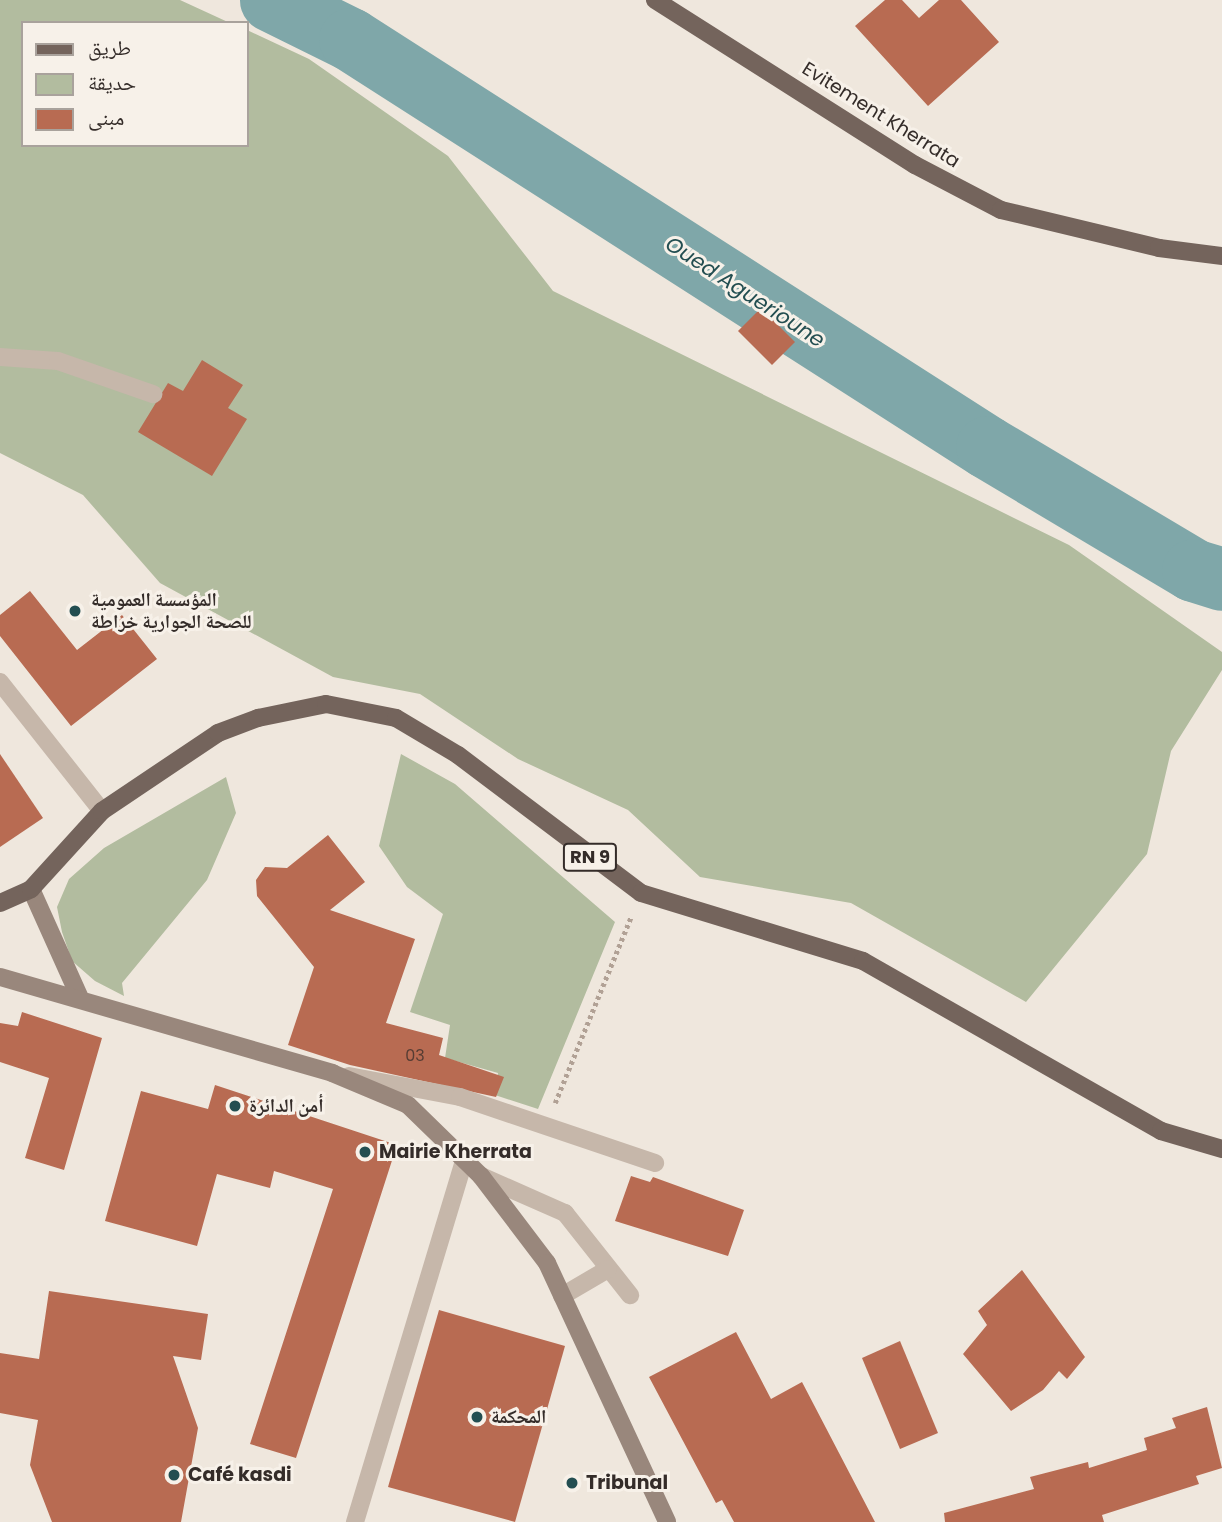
<!DOCTYPE html>
<html>
<head>
<meta charset="utf-8">
<style>
	body { margin:0 }
	#map { position:relative; width:1222px; height:1522px; overflow:hidden; background:#efe7dd; font-family:Poppins,"Noto Naskh Arabic",sans-serif }
	div>[style] { position:absolute }
	[style*='--x'] { left:calc(var(--x)*1px); top:calc(var(--y)*1px); width:calc(var(--w)*1px); rotate:calc(var(--a)*1deg) }
	.green>* { inset:0; background:#b2bc9f }
	.river>* { height:63px; margin:-31.5px; padding:0 31.5px; transform-origin:31.5px; border-radius:31.5px; background:#7fa7a9 }
	.building>* { inset:0; background:#b86b52 }
	.path>* { height:4.5px; margin-top:-2.25px; transform-origin:0; background:repeating-linear-gradient(90deg,#b1a195 0 3.5px,transparent 0 7px) }
	.lane>* { height:18px; margin:-9px; padding:0 9px; transform-origin:9px; border-radius:9px; background:#c6b7aa }
	.street>* { height:18px; margin:-9px; padding:0 9px; transform-origin:9px; border-radius:9px; background:#c6b7aa }
	.secondary>* { height:18px; margin:-9px; padding:0 9px; transform-origin:9px; border-radius:9px; background:#99877c }
	.primary>* { height:18px; margin:-9px; padding:0 9px; transform-origin:9px; border-radius:9px; background:#74645c }
	.dots>* { width:19px; height:19px; translate:-50% -50%; box-sizing:border-box; border:4px solid #f7f1e9; border-radius:50% }
	span { translate:-50% -50%; white-space:nowrap; text-align:center; line-height:1.15; -webkit-text-stroke:6px #f7f1e9; paint-order:stroke }
	.number-label { font-size:16px; color:#553c33 }
	.number-label span { -webkit-text-stroke-width:0 }
	.shield-label span { padding:2px 5px; background:#f7f1e9; border:2px solid; border-radius:5px; -webkit-text-stroke-width:0 }
	.shield-label { font-size:18px; color:#342c29; font-weight:700 }
	.street-label { font-size:19px; color:#342c29 }
	.poi-label { font-size:19px; color:#342c29; font-weight:700 }
	.left { translate:0 -50%; text-align:left }
	.water-label { font-size:21px; color:#234e51; font-style:italic }
	.legend { position:absolute; left:21px; top:21px; width:228px; height:126px; box-sizing:border-box; background:#f7f1e9; border:2px solid #a9a29c; margin:0; padding:9px 12px; list-style:none; font-size:21px; color:#342c29 }
	.legend li { display:flex; align-items:center; gap:14px; height:35px }
	.legend b { width:35px; border:2px solid #a9a29c }
</style>
</head>
<body>
<div id="map">
	<div class="green">
		<i style="clip-path:polygon(0 0,180px 0,230px 23px,23px 23px,23px 145px,247px 145px,247px 30px,309px 59px,448px 156px,553px 291px,1069px 545px,1222px 652px,1222px 670px,1171px 751px,1147px 854px,1026px 1002px,851px 903px,700px 877px,628px 810px,518px 759px,420px 694px,333px 677px,160px 583px,83px 495px,0 453px)"></i>
		<i style="clip-path:polygon(401px 754px,455px 784px,615px 922px,538px 1109px,495px 1095px,498px 1073px,445px 1058px,450px 1025px,410px 1012px,443px 914px,407px 887px,379px 846px)"></i>
		<i style="clip-path:polygon(226px 777px,236px 813px,207px 880px,122px 983px,124px 996px,95px 981px,72px 961px,62px 932px,57px 907px,69px 879px,104px 848px)"></i>
	</div>
	<div class="river">
		<i style="--x:271;--y:0;--w:88;--a:26.3"></i>
		<i style="--x:350;--y:39;--w:756;--a:32.64"></i>
		<i style="--x:987;--y:447;--w:240;--a:30.8"></i>
		<i style="--x:1193;--y:570;--w:30;--a:17"></i>
	</div>
	<div class="building">
		<i style="clip-path:polygon(885px 0,902px 0,919px 18px,939px 0,961px 0,999px 42px,928px 106px,855px 26px)"></i>
		<i style="clip-path:polygon(761px 308px,795px 342px,772px 365px,738px 331px)"></i>
		<i style="clip-path:polygon(202px 360px,243px 385px,228px 408px,247px 419px,212px 476px,138px 432px,168px 383px,183px 391px)"></i>
		<i style="clip-path:polygon(30px 591px,77px 650px,122px 615px,157px 659px,71px 726px,0 636px,0 615px)"></i>
		<i style="clip-path:polygon(0 754px,43px 818px,0 847px)"></i>
		<i style="clip-path:polygon(328px 835px,365px 882px,330px 910px,415px 939px,386px 1023px,443px 1038px,439px 1055px,504px 1077px,496px 1097px,350px 1065px,288px 1045px,314px 967px,257px 896px,256px 880px,265px 867px,287px 868px)"></i>
		<i style="clip-path:polygon(22px 1012px,102px 1038px,64px 1170px,25px 1158px,49px 1078px,0 1062px,0 1023px,18px 1026px)"></i>
		<i style="clip-path:polygon(215px 1085px,397px 1145px,296px 1458px,250px 1444px,333px 1189px,274px 1171px,270px 1188px,217px 1174px,197px 1246px,105px 1221px,141px 1091px,208px 1109px)"></i>
		<i style="clip-path:polygon(631px 1176px,650px 1182px,653px 1177px,744px 1210px,728px 1256px,615px 1221px)"></i>
		<i style="clip-path:polygon(1022px 1270px,1085px 1357px,1067px 1379px,1059px 1371px,1043px 1390px,1011px 1411px,963px 1354px,987px 1325px,978px 1311px)"></i>
		<i style="clip-path:polygon(49px 1291px,208px 1314px,201px 1360px,173px 1356px,198px 1428px,181px 1522px,52px 1522px,30px 1465px,38px 1420px,0 1413px,0 1353px,39px 1359px)"></i>
		<i style="clip-path:polygon(439px 1310px,565px 1346px,515px 1522px,388px 1487px)"></i>
		<i style="clip-path:polygon(736px 1332px,771px 1399px,802px 1382px,875px 1522px,734px 1522px,722px 1500px,716px 1503px,649px 1377px)"></i>
		<i style="clip-path:polygon(900px 1341px,938px 1433px,900px 1449px,862px 1358px)"></i>
		<i style="clip-path:polygon(1207px 1407px,1222px 1468px,1196px 1476px,1199px 1484px,1102px 1515px,1104px 1522px,945px 1522px,944px 1513px,1034px 1489px,1030px 1477px,1088px 1462px,1089px 1468px,1147px 1450px,1144px 1438px,1176px 1428px,1172px 1418px)"></i>
	</div>
	<div class="path">
		<i style="--x:555;--y:1103;--w:201;--a:-67.8"></i>
	</div>
	<div class="lane">
		<i style="--x:481;--y:1176;--w:92;--a:23.8"></i>
		<i style="--x:565;--y:1213;--w:105;--a:51.6"></i>
		<i style="--x:562;--y:1296;--w:53;--a:-30.4"></i>
	</div>
	<div class="street">
		<i style="--x:0;--y:357;--w:58;--a:3.9"></i>
		<i style="--x:58;--y:361;--w:101;--a:19.2"></i>
		<i style="--x:0;--y:682;--w:164;--a:51.7"></i>
		<i style="--x:349;--y:1076;--w:113;--a:10.7"></i>
		<i style="--x:460;--y:1097;--w:206;--a:18.7"></i>
		<i style="--x:355;--y:1522;--w:378;--a:-73.2"></i>
	</div>
	<div class="secondary">
		<i style="--x:31;--y:889;--w:117;--a:65.8"></i>
		<i style="--x:0;--y:977;--w:346;--a:16.1"></i>
		<i style="--x:332;--y:1073;--w:82;--a:22.8"></i>
		<i style="--x:408;--y:1105;--w:102;--a:44.2"></i>
		<i style="--x:481;--y:1176;--w:109;--a:52.8"></i>
		<i style="--x:547;--y:1263;--w:285;--a:65.1"></i>
	</div>
	<div class="primary">
		<i style="--x:655;--y:0;--w:308;--a:32.4"></i>
		<i style="--x:915;--y:165;--w:97;--a:27.6"></i>
		<i style="--x:1001;--y:210;--w:163;--a:13.5"></i>
		<i style="--x:1159;--y:248;--w:64;--a:7.2"></i>
		<i style="--x:0;--y:903;--w:34;--a:-24"></i>
		<i style="--x:31;--y:889;--w:105;--a:-47.7"></i>
		<i style="--x:102;--y:811;--w:140;--a:-33.9"></i>
		<i style="--x:218;--y:733;--w:43;--a:-20.6"></i>
		<i style="--x:258;--y:718;--w:69;--a:-11.6"></i>
		<i style="--x:326;--y:704;--w:71;--a:11.3"></i>
		<i style="--x:396;--y:718;--w:72;--a:30.8"></i>
		<i style="--x:458;--y:755;--w:229;--a:37"></i>
		<i style="--x:641;--y:893;--w:232;--a:17"></i>
		<i style="--x:863;--y:961;--w:343;--a:29.7"></i>
		<i style="--x:1161;--y:1131;--w:64;--a:16.4"></i>
	</div>
	<div class="dots">
		<i style="left:75px;top:611px;background:#234e51"></i>
		<i style="left:235px;top:1106px;background:#234e51"></i>
		<i style="left:365px;top:1152px;background:#234e51"></i>
		<i style="left:477px;top:1417px;background:#234e51"></i>
		<i style="left:174px;top:1475px;background:#234e51"></i>
		<i style="left:572px;top:1483px;background:#234e51"></i>
	</div>
	<div class="number-label">
		<span style="left:415px;top:1056px">03</span>
	</div>
	<div class="shield-label">
		<span style="left:590px;top:857px">RN 9</span>
	</div>
	<div class="street-label">
		<span style="left:881px;top:115px;rotate:32deg">Evitement Kherrata</span>
	</div>
	<div class="poi-label">
		<span class="left" style="left:91px;top:611px">المؤسسة العمومية<br>للصحة الجوارية خراطة</span>
		<span class="left" style="left:249px;top:1106px">أمن الدائرة</span>
		<span class="left" style="left:379px;top:1152px">Mairie Kherrata</span>
		<span class="left" style="left:491px;top:1417px">المحكمة</span>
		<span class="left" style="left:188px;top:1475px">Café kasdi</span>
		<span class="left" style="left:586px;top:1483px">Tribunal</span>
	</div>
	<div class="water-label">
		<span style="left:745px;top:292px;rotate:33deg">Oued Aguerioune</span>
	</div>
	<ul class="legend">
	<li><b style="height:9px;background:#74645c"></b>طريق</li>
	<li><b style="height:19px;background:#b2bc9f"></b>حديقة</li>
	<li><b style="height:19px;background:#b86b52"></b>مبنى</li>
	</ul>
</div>
</body>
</html>
